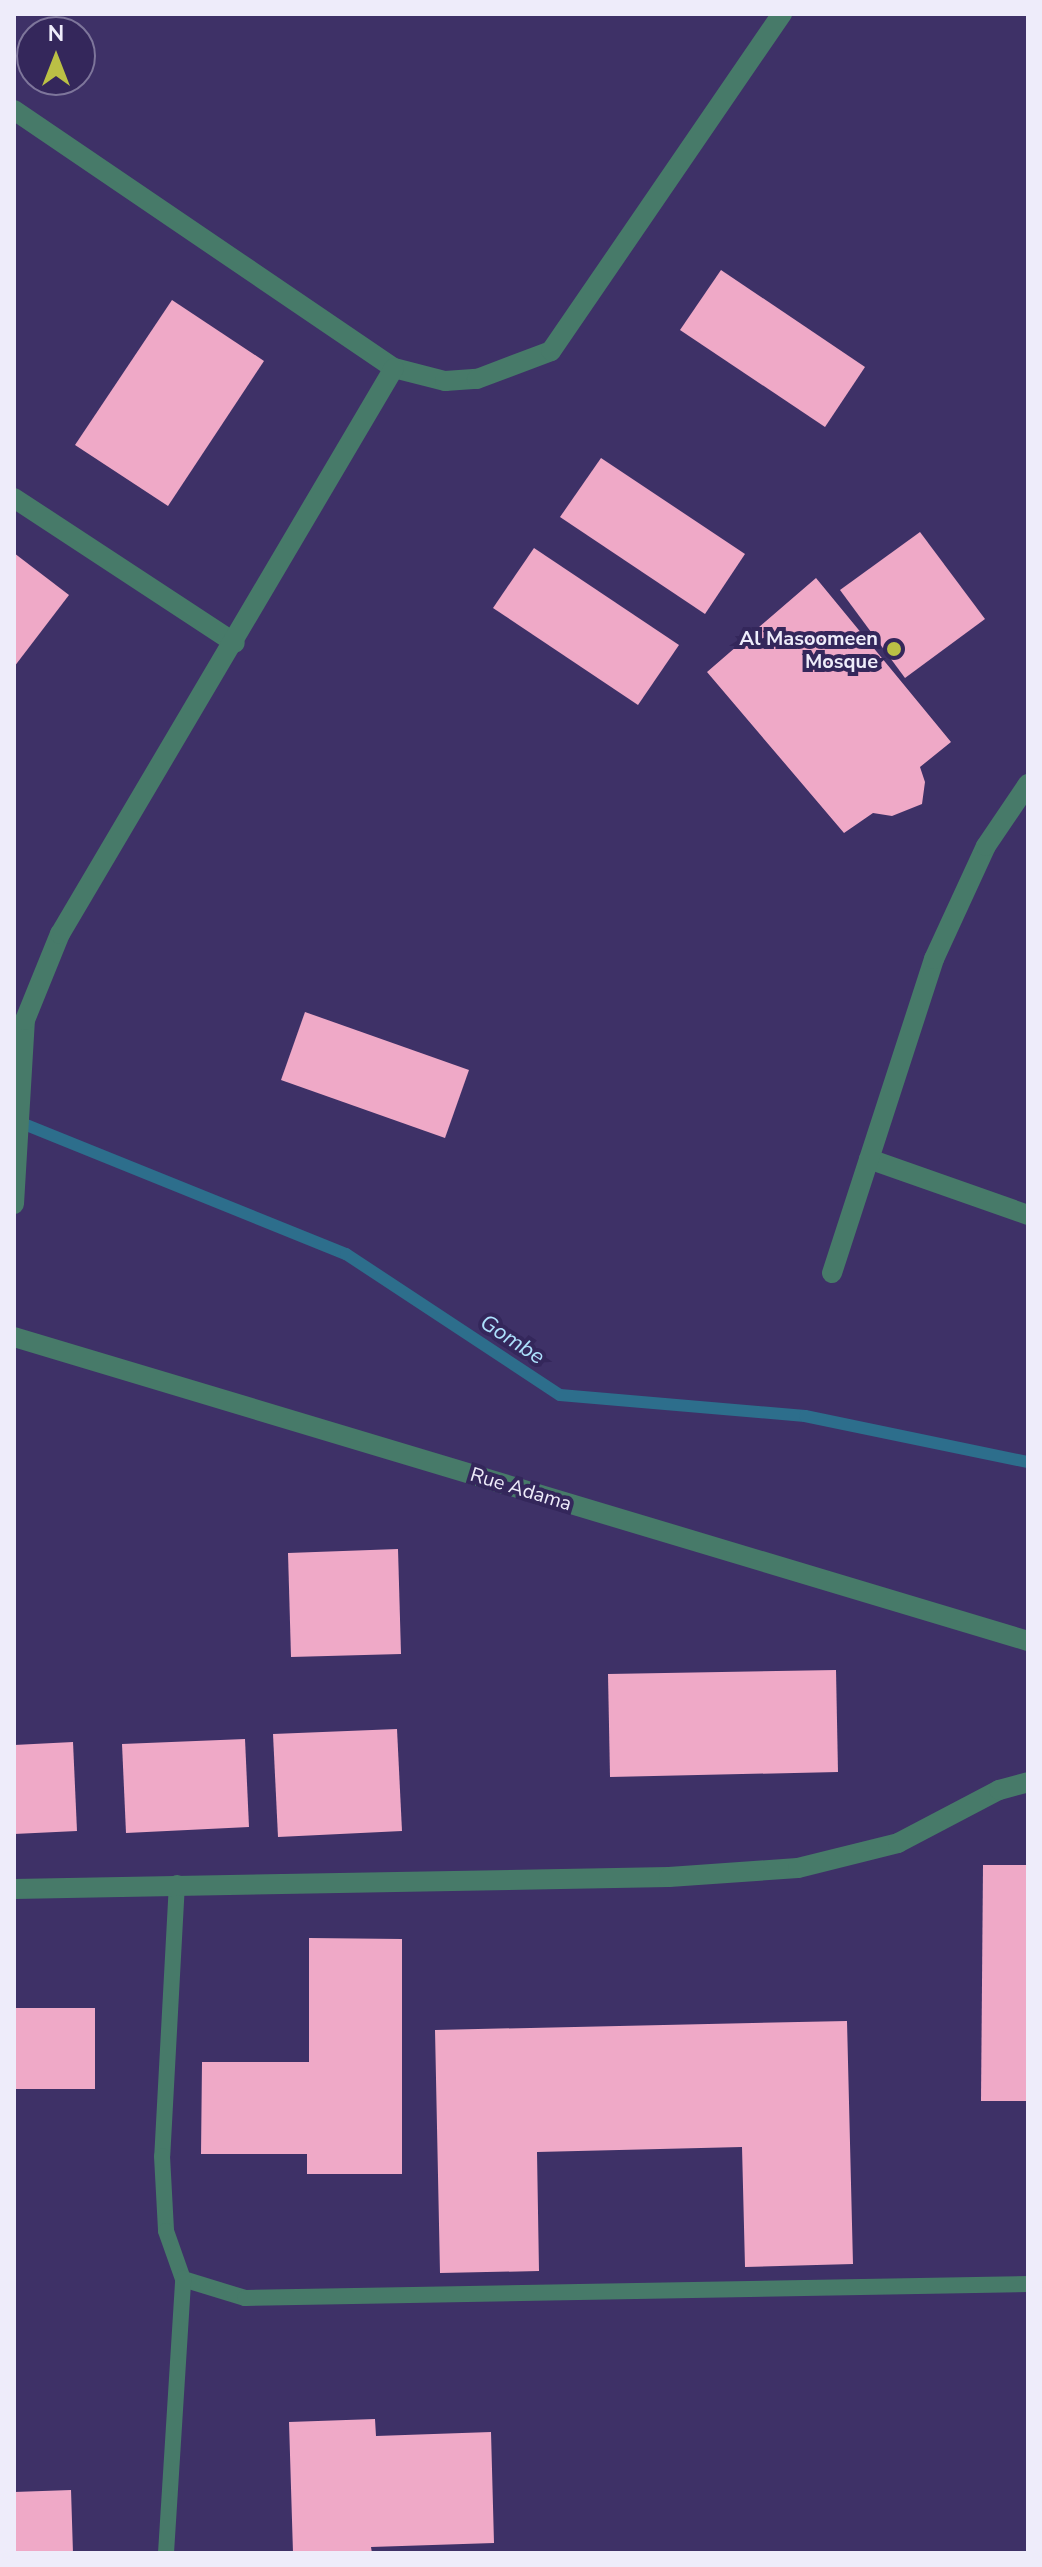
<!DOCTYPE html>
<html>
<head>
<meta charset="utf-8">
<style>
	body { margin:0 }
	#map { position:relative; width:1042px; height:2567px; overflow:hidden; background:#3e3167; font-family:"Nunito Sans",sans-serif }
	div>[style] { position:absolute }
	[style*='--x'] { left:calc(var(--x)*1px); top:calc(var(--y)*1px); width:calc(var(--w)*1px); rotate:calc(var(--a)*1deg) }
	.stream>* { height:12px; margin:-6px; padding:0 6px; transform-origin:6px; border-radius:6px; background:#2d6e8c }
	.building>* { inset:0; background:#efa9c7 }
	.service>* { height:16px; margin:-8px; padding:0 8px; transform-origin:8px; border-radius:8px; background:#477a69 }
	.minor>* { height:20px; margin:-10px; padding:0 10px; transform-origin:10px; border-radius:10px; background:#477a69 }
	.dots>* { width:22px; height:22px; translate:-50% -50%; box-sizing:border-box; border:4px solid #34275b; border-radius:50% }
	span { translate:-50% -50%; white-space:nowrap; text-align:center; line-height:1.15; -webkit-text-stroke:8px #34275b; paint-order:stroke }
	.poi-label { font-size:20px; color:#eeecfa; font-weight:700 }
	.right { translate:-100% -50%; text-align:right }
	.street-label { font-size:20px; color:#eeecfa }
	.water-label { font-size:22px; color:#ade1fd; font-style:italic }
	.frame { position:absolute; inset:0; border:16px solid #eeecfa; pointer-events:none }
	.north { position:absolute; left:16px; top:16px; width:80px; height:80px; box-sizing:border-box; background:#34275b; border:2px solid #7e769b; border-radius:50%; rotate:0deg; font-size:22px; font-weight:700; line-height:32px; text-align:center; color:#eeecfa }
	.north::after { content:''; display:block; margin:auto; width:28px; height:36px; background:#bbc045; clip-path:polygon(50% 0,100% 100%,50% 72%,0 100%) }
</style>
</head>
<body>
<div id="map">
	<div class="stream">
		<i style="--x:14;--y:1120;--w:358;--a:22"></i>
		<i style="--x:346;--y:1254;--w:256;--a:33.4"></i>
		<i style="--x:560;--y:1395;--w:246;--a:4.9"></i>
		<i style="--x:805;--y:1416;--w:228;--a:11.7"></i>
	</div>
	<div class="building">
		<i style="clip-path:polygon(721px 270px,865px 367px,825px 427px,680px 330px)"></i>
		<i style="clip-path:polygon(172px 300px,264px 361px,168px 506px,75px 445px)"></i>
		<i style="clip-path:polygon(601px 458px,745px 554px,705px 614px,560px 517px)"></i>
		<i style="clip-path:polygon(920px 532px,985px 619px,905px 678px,840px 590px)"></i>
		<i style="clip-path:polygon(534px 548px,679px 645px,638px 705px,493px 608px)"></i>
		<i style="clip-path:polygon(14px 553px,69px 595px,14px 667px)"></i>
		<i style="clip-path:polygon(816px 578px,951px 742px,920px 767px,925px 782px,922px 804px,892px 816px,873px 813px,844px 833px,707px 672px)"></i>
		<i style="clip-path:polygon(305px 1012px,469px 1070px,445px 1138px,281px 1080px)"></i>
		<i style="clip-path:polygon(398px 1549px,401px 1654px,291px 1657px,288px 1553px)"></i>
		<i style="clip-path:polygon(836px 1670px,838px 1772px,610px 1777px,608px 1674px)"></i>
		<i style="clip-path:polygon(397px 1729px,402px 1831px,278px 1837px,273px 1734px)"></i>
		<i style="clip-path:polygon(245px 1739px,249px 1827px,126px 1833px,122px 1744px)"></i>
		<i style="clip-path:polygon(73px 1742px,77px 1831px,14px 1834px,14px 1745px)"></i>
		<i style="clip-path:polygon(983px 1865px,1028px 1865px,1028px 2101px,981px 2101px)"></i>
		<i style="clip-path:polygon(309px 1938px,402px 1939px,402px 2174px,307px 2174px,307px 2154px,201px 2154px,202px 2062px,309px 2062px)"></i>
		<i style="clip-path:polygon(14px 2008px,95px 2008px,95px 2089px,14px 2089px)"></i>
		<i style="clip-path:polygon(847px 2021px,853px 2264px,745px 2267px,742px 2147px,537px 2152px,539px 2271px,440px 2273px,435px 2030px)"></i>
		<i style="clip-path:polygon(375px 2419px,376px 2436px,491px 2432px,494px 2543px,371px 2547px,372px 2553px,293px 2553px,289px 2422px)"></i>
		<i style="clip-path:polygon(71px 2490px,73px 2553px,14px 2553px,14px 2492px)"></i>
	</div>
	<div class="service">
		<i style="--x:177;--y:1883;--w:273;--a:93.1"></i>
		<i style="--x:162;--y:2156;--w:75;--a:86.9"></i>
		<i style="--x:166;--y:2231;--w:51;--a:70.5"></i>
		<i style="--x:183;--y:2279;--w:65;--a:17"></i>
		<i style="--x:245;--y:2298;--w:783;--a:-1.02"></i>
		<i style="--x:166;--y:2553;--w:275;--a:-86.4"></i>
	</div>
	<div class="minor">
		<i style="--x:14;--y:110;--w:459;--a:34.2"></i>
		<i style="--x:394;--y:368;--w:53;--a:14.3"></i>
		<i style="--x:445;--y:381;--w:32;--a:-4"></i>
		<i style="--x:477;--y:379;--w:79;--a:-20.7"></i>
		<i style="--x:551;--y:351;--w:409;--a:-55.6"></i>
		<i style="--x:14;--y:498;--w:264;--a:33.3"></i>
		<i style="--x:869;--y:1159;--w:169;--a:19.4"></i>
		<i style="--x:14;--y:1204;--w:184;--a:-86.6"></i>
		<i style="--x:25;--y:1020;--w:93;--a:-67.9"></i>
		<i style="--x:60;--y:934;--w:657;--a:-59.45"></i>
		<i style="--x:832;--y:1273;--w:330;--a:-72"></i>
		<i style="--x:934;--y:959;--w:124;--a:-65.3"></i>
		<i style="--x:986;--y:846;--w:75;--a:-55.9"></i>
		<i style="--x:14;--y:1337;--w:1059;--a:16.69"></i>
		<i style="--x:14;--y:1889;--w:655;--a:-1.05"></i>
		<i style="--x:669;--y:1877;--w:129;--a:-4"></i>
		<i style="--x:798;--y:1868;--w:103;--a:-14"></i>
		<i style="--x:898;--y:1843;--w:114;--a:-27.7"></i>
		<i style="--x:999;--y:1790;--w:30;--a:-15"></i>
	</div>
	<div class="dots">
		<i style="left:894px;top:649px;background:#bbc045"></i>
	</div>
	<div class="poi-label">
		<span class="right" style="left:878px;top:650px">Al Masoomeen<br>Mosque</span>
	</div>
	<div class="street-label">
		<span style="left:521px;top:1489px;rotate:17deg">Rue Adama</span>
	</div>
	<div class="water-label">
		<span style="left:512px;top:1340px;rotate:33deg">Gombe</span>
	</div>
	<div class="frame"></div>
	<div class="north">N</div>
</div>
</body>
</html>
